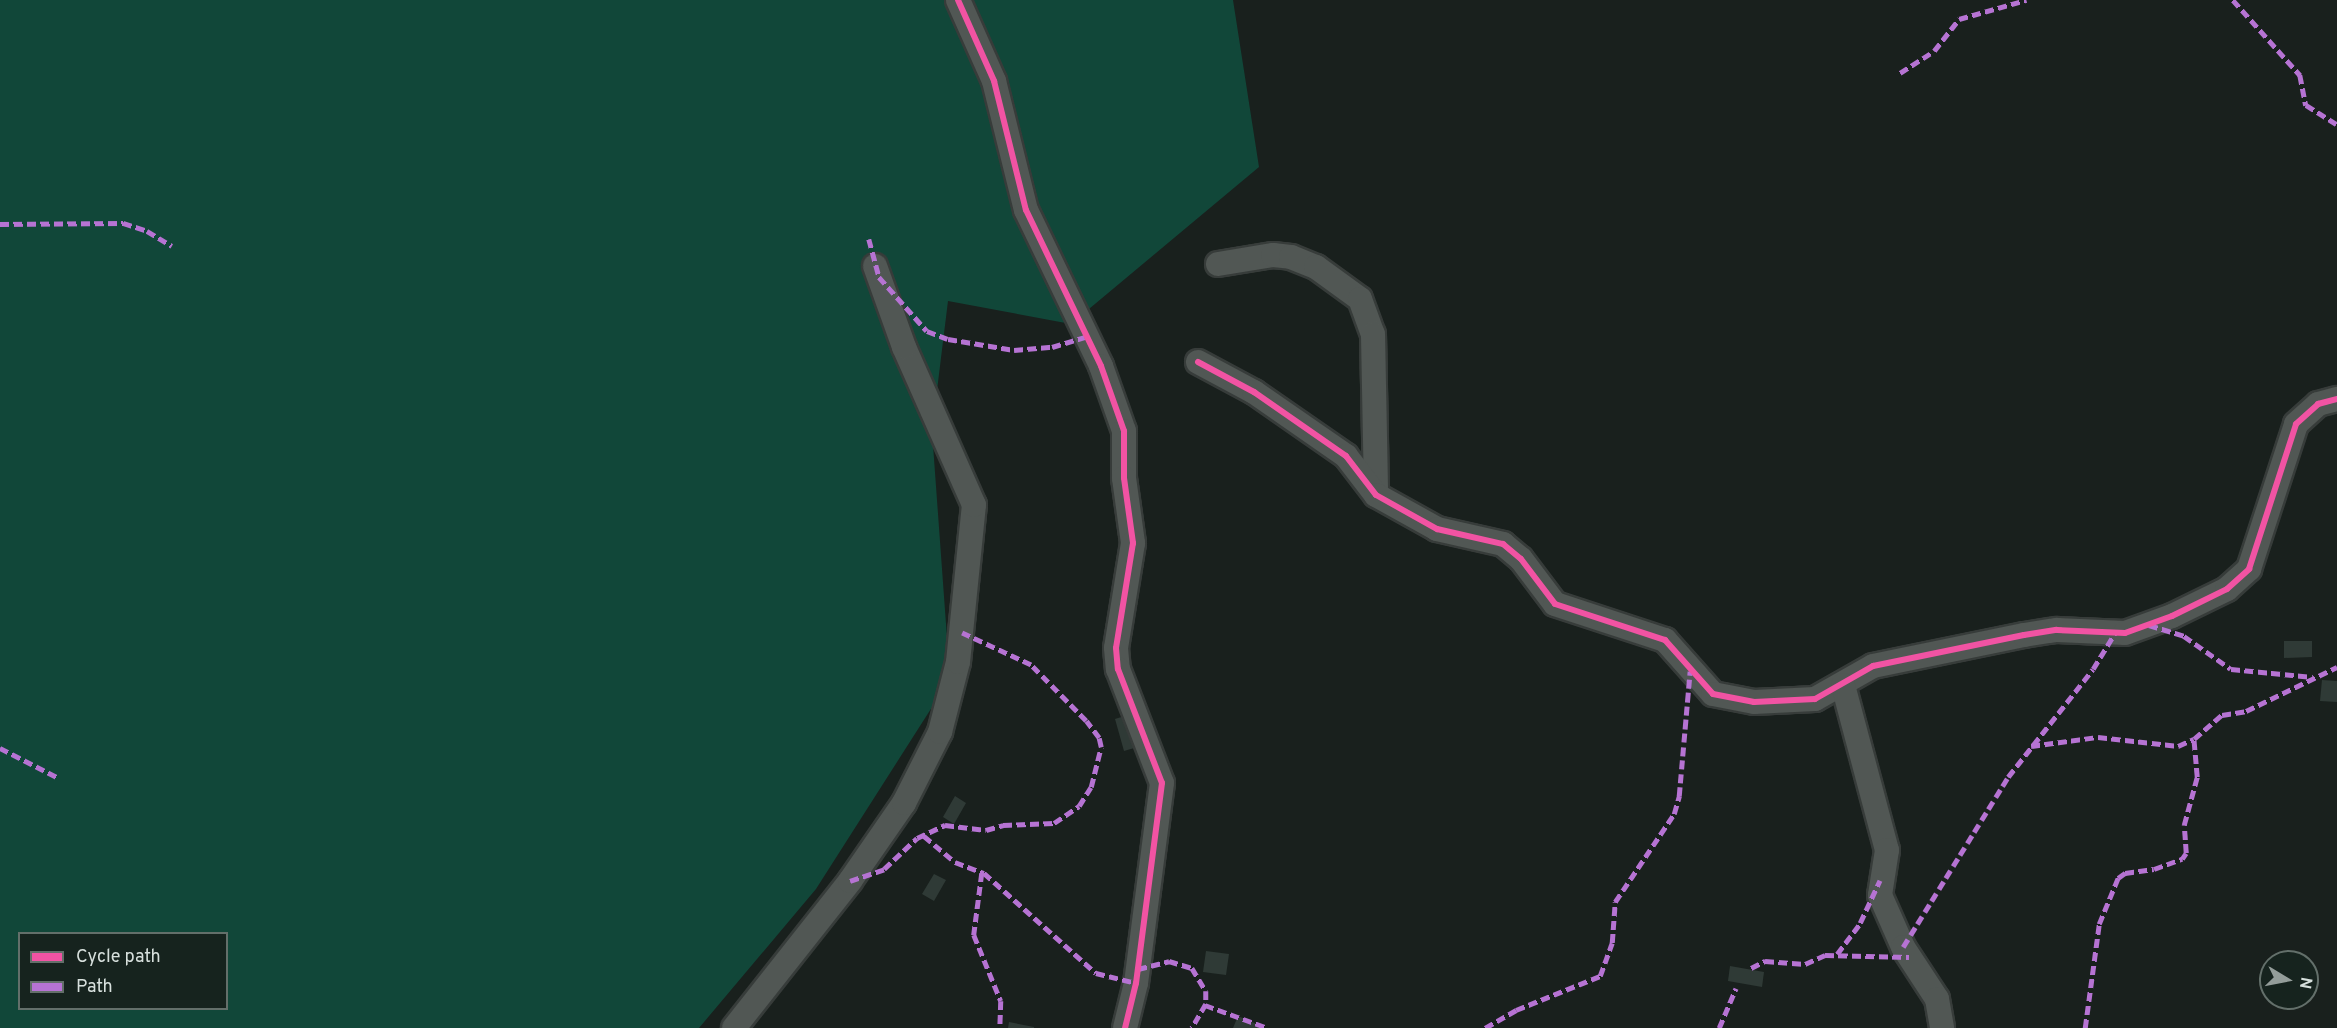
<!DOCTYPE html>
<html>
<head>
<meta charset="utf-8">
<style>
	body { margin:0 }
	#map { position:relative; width:2337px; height:1028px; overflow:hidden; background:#19201d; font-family:Overpass,sans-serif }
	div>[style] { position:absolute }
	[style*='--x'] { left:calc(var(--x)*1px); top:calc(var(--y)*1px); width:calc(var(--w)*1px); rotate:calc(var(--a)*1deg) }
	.green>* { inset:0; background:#114739 }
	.building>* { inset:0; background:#2f3a36 }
	.roads { filter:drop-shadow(2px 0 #373c3a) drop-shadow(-2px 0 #373c3a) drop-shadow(0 2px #373c3a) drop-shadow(0 -2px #373c3a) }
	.street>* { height:24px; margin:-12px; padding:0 12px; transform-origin:12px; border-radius:12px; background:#515754 }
	.quiet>* { height:4.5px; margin-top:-2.25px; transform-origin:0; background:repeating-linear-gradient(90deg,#b673d3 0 9px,transparent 0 13.5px) }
	.cycleway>* { height:6px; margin:-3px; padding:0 3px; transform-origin:3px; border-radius:3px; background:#f153a3 }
	span { translate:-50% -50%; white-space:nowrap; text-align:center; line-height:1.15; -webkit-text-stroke:4.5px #16231e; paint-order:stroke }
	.legend { position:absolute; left:18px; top:932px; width:210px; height:78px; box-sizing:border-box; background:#16231e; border:2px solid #636f6a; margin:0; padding:8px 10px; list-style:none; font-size:18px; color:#d7e0dd }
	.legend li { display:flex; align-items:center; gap:12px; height:30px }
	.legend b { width:30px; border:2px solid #636f6a }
	.north { position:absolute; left:2259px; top:950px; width:60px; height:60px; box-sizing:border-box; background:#16231e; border:2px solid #636f6a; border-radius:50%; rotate:100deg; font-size:16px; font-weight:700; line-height:24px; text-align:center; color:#d7e0dd }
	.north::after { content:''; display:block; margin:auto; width:21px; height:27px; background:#949d9a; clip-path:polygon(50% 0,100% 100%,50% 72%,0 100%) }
</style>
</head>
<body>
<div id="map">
	<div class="green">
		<i style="clip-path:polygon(evenodd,0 0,1233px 0,1259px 167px,1071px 324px,948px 301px,932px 431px,950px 679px,816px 889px,699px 1028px,0 1028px,0 0,20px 934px,226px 934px,226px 1008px,20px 1008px,20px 934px)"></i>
	</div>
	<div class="building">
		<i style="clip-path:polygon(2284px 641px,2312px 641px,2312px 657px,2284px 658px)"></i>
		<i style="clip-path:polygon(2322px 680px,2337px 681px,2337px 702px,2320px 701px)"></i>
		<i style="clip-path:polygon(1131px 714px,1141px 746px,1124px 751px,1115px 719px)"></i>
		<i style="clip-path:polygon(955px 796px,966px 803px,954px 824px,943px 817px)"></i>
		<i style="clip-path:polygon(934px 874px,946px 880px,934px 901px,922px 894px)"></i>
		<i style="clip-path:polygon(1206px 951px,1229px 954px,1226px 975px,1203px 972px)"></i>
		<i style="clip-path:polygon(1730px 966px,1764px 972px,1762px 987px,1728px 981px)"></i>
		<i style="clip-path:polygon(1238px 1016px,1259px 1025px,1258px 1028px,1233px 1028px)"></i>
		<i style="clip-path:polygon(1009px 1022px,1034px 1027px,1034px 1028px,1008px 1028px)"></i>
	</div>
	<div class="roads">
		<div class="street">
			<i style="--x:958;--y:0;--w:89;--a:66"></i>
			<i style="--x:994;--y:81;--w:133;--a:76.1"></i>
			<i style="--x:1026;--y:210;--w:173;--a:64.3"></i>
			<i style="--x:1101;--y:366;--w:69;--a:70.5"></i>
			<i style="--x:1124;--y:431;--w:47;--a:90"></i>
			<i style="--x:1124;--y:478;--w:66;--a:82.1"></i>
			<i style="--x:1133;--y:543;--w:106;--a:99.2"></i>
			<i style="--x:1116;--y:648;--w:21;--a:85"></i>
			<i style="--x:1118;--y:669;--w:122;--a:68.9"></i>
			<i style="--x:1162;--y:783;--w:202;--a:97.4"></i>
			<i style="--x:1136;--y:983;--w:46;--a:103.7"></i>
			<i style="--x:1218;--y:264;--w:56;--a:-9.3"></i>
			<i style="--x:1273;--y:255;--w:18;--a:6"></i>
			<i style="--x:1291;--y:257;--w:27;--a:22"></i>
			<i style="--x:1316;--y:267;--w:54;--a:36"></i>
			<i style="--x:1360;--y:299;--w:37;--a:70"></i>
			<i style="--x:1373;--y:334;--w:161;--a:88.9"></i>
			<i style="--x:1198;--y:362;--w:64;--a:28.2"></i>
			<i style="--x:1254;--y:392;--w:112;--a:34.8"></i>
			<i style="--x:1346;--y:456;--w:49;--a:52.4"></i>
			<i style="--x:1376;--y:495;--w:70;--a:29.1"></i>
			<i style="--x:1437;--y:529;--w:68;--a:12.8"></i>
			<i style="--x:1503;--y:544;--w:23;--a:40"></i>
			<i style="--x:1521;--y:559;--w:56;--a:52.9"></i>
			<i style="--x:1555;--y:604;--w:116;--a:18.1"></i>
			<i style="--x:1665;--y:640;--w:72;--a:48.4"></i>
			<i style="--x:1713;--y:694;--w:42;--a:11"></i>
			<i style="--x:1754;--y:702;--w:61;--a:-2.8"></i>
			<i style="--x:1815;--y:699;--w:67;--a:-29.6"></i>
			<i style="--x:1873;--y:666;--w:154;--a:-11.6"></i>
			<i style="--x:2024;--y:635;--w:33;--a:-9"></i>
			<i style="--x:2057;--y:630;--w:68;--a:2.5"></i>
			<i style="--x:2125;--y:633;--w:50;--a:-19.9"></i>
			<i style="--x:2172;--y:616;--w:61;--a:-26.1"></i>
			<i style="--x:2227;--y:589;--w:30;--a:-42"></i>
			<i style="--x:2249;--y:569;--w:152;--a:-72"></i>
			<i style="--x:2296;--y:424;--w:30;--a:-42"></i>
			<i style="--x:2318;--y:404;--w:20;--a:-15"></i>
			<i style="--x:1843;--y:685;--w:171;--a:75.1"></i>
			<i style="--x:1887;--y:850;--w:46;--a:98.8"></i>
			<i style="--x:1880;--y:895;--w:57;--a:66.1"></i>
			<i style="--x:1903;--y:947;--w:62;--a:56.8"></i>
			<i style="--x:1937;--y:999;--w:29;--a:80"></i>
			<i style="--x:734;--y:1028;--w:187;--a:-51.7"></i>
			<i style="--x:850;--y:881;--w:95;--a:-55.3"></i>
			<i style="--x:904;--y:803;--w:80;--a:-63.1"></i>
			<i style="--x:940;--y:732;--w:72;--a:-75.6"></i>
			<i style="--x:958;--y:662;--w:158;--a:-84.2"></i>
			<i style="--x:974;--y:505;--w:173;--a:-113.9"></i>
			<i style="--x:904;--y:347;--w:86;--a:-109.7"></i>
		</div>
	</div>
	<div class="quiet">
		<i style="--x:2233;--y:0;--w:101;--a:48.2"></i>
		<i style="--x:2300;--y:75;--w:31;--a:79"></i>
		<i style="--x:2306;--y:105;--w:36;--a:32"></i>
		<i style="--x:1900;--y:73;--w:40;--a:-32.9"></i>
		<i style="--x:1934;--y:51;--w:41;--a:-52"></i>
		<i style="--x:1959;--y:19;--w:70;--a:-15.8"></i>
		<i style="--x:0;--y:224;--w:123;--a:-0.5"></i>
		<i style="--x:123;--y:223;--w:25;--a:18"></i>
		<i style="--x:147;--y:231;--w:29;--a:31"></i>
		<i style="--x:869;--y:239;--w:39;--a:75"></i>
		<i style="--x:879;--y:277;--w:72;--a:48.4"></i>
		<i style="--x:927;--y:331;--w:22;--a:21"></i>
		<i style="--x:948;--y:339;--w:67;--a:9.5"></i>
		<i style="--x:1014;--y:350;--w:38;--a:-5"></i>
		<i style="--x:1052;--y:347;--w:34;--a:-17"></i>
		<i style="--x:2149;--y:625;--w:37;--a:17"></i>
		<i style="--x:2184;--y:636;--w:57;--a:35.1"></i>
		<i style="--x:2231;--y:669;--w:82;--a:5.6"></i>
		<i style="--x:2031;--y:746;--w:68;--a:-7.7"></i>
		<i style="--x:2098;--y:737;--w:81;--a:6.4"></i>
		<i style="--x:2178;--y:746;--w:17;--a:-24"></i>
		<i style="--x:2194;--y:739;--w:37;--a:-41"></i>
		<i style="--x:2222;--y:715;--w:24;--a:-9"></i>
		<i style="--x:2246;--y:711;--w:101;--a:-25.8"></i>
		<i style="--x:0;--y:748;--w:66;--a:27"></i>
		<i style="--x:924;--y:836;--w:40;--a:40"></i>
		<i style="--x:955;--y:862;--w:31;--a:21"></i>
		<i style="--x:984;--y:873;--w:150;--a:41.8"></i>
		<i style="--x:1096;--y:973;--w:41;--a:14"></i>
		<i style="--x:982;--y:873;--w:63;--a:97.4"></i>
		<i style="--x:974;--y:935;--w:71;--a:67.8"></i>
		<i style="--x:1001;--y:1001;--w:27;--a:92"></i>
		<i style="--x:850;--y:881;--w:36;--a:-19"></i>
		<i style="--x:884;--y:869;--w:45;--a:-43.2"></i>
		<i style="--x:917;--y:838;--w:31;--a:-25"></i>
		<i style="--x:945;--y:825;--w:41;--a:7"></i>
		<i style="--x:986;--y:830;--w:18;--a:-16"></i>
		<i style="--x:1003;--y:825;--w:51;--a:-2.2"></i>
		<i style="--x:1054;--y:823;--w:30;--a:-34"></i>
		<i style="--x:1079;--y:806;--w:22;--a:-58"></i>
		<i style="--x:1091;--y:787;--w:41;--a:-76"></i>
		<i style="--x:1101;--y:747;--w:9;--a:-103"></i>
		<i style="--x:1099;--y:738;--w:21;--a:-127"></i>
		<i style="--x:1086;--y:721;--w:78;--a:-134.5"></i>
		<i style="--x:1031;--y:665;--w:76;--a:-155.1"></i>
		<i style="--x:1903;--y:947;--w:200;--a:-58.3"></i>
		<i style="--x:2008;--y:777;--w:137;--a:-51.8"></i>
		<i style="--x:2093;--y:669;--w:42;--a:-58.6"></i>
		<i style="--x:1837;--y:954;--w:39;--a:-53"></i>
		<i style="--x:1860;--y:923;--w:47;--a:-65.1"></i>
		<i style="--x:1751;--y:968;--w:16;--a:-27"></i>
		<i style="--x:1765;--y:961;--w:40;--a:4.3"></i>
		<i style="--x:1805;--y:964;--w:22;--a:-24"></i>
		<i style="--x:1825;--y:955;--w:84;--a:1.4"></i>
		<i style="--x:1138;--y:969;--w:32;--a:-14"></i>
		<i style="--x:1169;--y:961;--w:24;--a:17"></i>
		<i style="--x:1192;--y:968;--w:27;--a:59"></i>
		<i style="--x:1206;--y:991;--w:13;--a:90"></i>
		<i style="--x:1206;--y:1004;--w:28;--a:120"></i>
		<i style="--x:1205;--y:1005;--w:67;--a:20.1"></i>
		<i style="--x:1485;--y:1028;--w:36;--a:-30"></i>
		<i style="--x:1516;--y:1010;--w:91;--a:-22"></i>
		<i style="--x:1600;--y:976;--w:35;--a:-70"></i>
		<i style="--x:1612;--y:943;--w:41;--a:-85.8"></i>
		<i style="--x:1615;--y:902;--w:106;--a:-56.2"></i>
		<i style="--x:1674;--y:814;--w:19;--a:-74"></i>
		<i style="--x:1679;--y:796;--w:125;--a:-85"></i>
		<i style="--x:1719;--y:1028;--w:43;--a:-67"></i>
		<i style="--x:2085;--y:1028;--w:105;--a:-82.3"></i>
		<i style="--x:2099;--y:924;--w:50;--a:-67.6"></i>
		<i style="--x:2118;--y:878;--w:9;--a:-36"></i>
		<i style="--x:2125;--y:873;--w:29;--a:-8"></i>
		<i style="--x:2154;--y:869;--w:30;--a:-20"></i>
		<i style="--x:2182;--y:859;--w:7;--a:-56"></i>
		<i style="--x:2186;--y:853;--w:28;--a:-94"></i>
		<i style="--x:2184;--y:825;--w:50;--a:-74.8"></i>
		<i style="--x:2197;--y:777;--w:38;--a:-95"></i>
	</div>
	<div class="cycleway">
		<i style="--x:958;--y:0;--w:89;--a:66"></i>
		<i style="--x:994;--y:81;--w:133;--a:76.1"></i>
		<i style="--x:1026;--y:210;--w:173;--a:64.3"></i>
		<i style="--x:1101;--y:366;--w:69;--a:70.5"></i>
		<i style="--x:1124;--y:431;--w:47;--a:90"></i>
		<i style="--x:1124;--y:478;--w:66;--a:82.1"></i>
		<i style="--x:1133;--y:543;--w:106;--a:99.2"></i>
		<i style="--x:1116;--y:648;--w:21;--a:85"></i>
		<i style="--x:1118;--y:669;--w:122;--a:68.9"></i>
		<i style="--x:1162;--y:783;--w:202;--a:97.4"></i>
		<i style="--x:1136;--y:983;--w:46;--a:103.7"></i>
		<i style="--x:1198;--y:362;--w:64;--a:28.2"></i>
		<i style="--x:1254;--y:392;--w:112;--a:34.8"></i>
		<i style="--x:1346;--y:456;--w:49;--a:52.4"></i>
		<i style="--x:1376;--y:495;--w:70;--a:29.1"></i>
		<i style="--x:1437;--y:529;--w:68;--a:12.8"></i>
		<i style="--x:1503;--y:544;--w:23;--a:40"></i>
		<i style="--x:1521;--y:559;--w:56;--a:52.9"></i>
		<i style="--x:1555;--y:604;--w:116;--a:18.1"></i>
		<i style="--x:1665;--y:640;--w:72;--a:48.4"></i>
		<i style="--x:1713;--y:694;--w:42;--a:11"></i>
		<i style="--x:1754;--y:702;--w:61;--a:-2.8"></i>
		<i style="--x:1815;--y:699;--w:67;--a:-29.6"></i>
		<i style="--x:1873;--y:666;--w:154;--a:-11.6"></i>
		<i style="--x:2024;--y:635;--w:33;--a:-9"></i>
		<i style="--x:2057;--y:630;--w:68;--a:2.5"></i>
		<i style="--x:2125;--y:633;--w:50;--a:-19.9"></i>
		<i style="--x:2172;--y:616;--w:61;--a:-26.1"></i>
		<i style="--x:2227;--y:589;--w:30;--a:-42"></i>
		<i style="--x:2249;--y:569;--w:152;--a:-72"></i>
		<i style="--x:2296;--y:424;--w:30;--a:-42"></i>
		<i style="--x:2318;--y:404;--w:20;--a:-15"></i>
	</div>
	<ul class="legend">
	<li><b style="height:8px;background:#f153a3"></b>Cycle path</li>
	<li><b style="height:8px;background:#b673d3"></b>Path</li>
	</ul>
	<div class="north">N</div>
</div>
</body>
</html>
